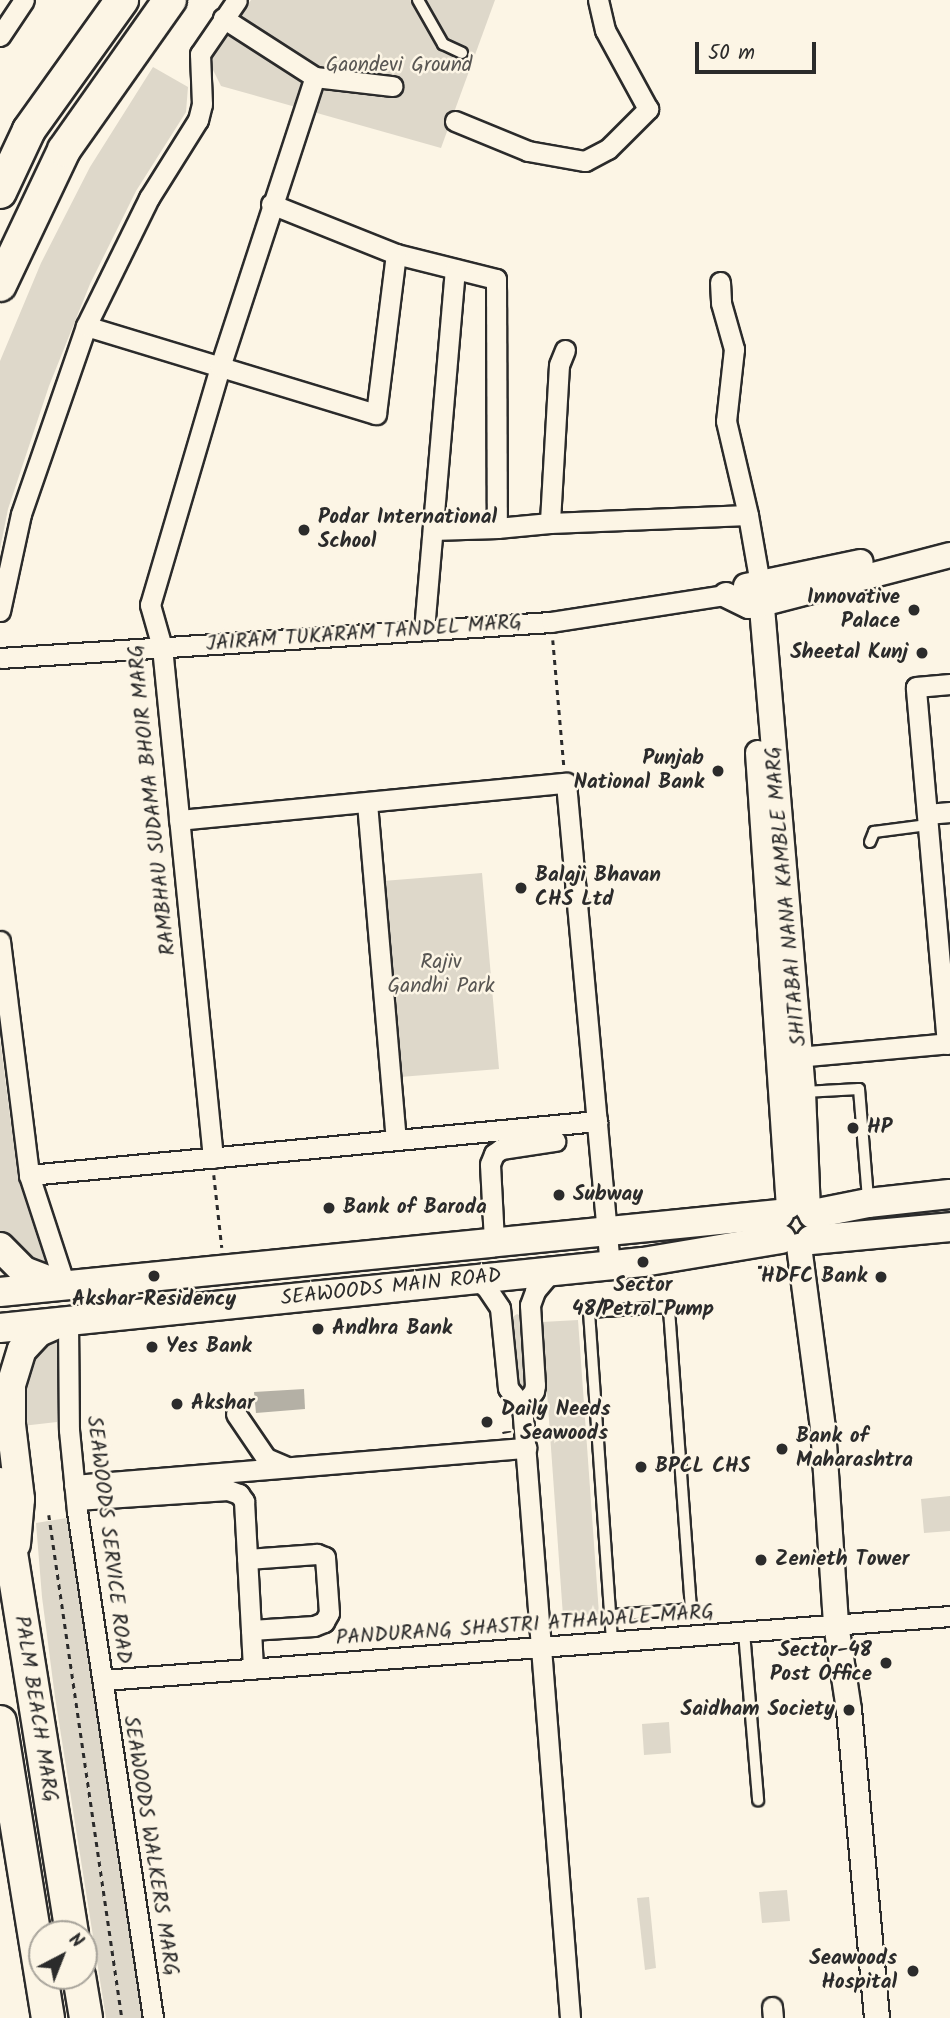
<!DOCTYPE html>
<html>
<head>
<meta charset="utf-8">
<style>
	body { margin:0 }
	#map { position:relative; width:950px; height:2018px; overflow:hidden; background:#fcf5e5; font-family:Kalam,sans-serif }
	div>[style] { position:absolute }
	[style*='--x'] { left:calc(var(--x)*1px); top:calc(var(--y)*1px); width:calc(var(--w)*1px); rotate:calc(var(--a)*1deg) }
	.green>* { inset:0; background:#ded8ca }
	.water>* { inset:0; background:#b4b0a5 }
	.path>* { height:2.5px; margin-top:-1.25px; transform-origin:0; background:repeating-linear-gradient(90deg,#2b2b2b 0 5px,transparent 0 10px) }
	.roads { filter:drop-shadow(2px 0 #2b2b2b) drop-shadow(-2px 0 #2b2b2b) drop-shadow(0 2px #2b2b2b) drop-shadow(0 -2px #2b2b2b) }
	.service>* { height:10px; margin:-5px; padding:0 5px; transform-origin:5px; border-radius:5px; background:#fcf5e5 }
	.minor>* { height:19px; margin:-9.5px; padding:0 9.5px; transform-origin:9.5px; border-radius:9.5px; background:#fcf5e5 }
	.tertiary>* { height:24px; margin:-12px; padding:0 12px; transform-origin:12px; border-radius:12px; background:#fcf5e5 }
	.secondary>* { height:28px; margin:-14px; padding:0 14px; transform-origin:14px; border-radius:14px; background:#fcf5e5 }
	.primary>* { height:32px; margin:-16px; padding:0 16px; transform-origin:16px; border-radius:16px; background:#fcf5e5 }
	.dots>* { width:19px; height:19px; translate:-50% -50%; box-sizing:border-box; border:4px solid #fcf5e5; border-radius:50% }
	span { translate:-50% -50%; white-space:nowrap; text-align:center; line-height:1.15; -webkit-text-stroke:5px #fcf5e5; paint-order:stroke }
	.park-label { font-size:21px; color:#585653 }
	.poi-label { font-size:21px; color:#2b2b2b; font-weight:700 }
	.left { translate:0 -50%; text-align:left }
	.right { translate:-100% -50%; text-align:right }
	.street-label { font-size:21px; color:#2b2b2b }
	.north { position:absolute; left:28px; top:1920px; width:70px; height:70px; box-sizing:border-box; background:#fcf5e5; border:2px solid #a8a49b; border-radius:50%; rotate:42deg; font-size:19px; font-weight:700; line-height:28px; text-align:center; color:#2b2b2b }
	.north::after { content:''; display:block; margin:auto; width:24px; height:32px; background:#2b2b2b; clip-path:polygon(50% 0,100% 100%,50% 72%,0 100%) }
	.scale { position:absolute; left:695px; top:42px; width:121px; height:32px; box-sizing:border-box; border:4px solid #2b2b2b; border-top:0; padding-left:9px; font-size:21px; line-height:24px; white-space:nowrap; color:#2b2b2b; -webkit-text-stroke:5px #fcf5e5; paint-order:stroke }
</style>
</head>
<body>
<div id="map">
	<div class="green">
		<i style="clip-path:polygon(251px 0,495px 0,441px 148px,221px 86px,212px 68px,213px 50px)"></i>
		<i style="clip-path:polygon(153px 67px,188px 87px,186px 112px,136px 191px,90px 284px,49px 386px,8px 509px,0 549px,0 361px,41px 263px,90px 167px)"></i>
		<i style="clip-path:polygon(482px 873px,499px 1069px,400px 1077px,383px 881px)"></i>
		<i style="clip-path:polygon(0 1039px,18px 1178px,47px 1268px,34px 1263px,0 1231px)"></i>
		<i style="clip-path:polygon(517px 1314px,523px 1317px,530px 1389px,519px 1396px,508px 1320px)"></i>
		<i style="clip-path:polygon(578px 1320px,599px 1614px,563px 1616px,542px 1322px)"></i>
		<i style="clip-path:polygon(57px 1336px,57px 1422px,22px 1426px,21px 1394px,33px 1354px)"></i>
		<i style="clip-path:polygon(950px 1496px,950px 1531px,924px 1533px,921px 1499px)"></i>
		<i style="clip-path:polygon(73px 1517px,145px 2018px,106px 2018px,55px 1697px,42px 1597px,36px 1523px)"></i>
		<i style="clip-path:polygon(669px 1722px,671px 1753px,644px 1755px,642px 1724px)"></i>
		<i style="clip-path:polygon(787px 1890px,790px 1921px,762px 1923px,759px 1892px)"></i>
		<i style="clip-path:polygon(649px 1897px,656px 1968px,645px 1970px,637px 1898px)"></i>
	</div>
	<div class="water">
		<i style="clip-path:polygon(304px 1389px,305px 1409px,256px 1413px,254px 1392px)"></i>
	</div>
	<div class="path">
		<i style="--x:553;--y:640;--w:126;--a:85"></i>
		<i style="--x:214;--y:1175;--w:73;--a:83.7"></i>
		<i style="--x:758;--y:1267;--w:22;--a:-5"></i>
		<i style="--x:49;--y:1515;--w:508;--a:81.74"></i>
	</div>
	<div class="roads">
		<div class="service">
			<i style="--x:418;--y:0;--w:51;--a:60.4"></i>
			<i style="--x:443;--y:44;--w:21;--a:25"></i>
			<i style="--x:870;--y:842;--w:11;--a:-68"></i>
			<i style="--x:874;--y:832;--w:54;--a:-7.4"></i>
			<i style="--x:804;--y:1092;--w:55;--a:-3.1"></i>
			<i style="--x:859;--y:1089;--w:110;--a:85.3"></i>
			<i style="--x:611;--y:1615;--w:80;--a:-4.3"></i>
			<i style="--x:691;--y:1609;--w:303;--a:-94.2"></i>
			<i style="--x:669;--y:1307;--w:80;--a:176.4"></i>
			<i style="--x:589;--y:1312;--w:331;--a:86"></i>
			<i style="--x:744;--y:1632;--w:169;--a:85.2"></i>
		</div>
		<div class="minor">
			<i style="--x:223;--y:18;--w:109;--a:32.7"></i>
			<i style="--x:315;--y:77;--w:78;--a:6.7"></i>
			<i style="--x:0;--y:36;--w:43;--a:-56.3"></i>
			<i style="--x:455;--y:121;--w:79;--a:22.3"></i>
			<i style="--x:528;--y:151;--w:58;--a:10"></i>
			<i style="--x:585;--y:161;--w:26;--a:-28"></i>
			<i style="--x:608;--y:149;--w:57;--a:-45"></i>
			<i style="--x:648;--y:109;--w:90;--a:-118.6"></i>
			<i style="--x:605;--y:30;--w:31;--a:-103"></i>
			<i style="--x:271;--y:204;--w:135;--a:21.8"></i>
			<i style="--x:396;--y:254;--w:103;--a:14"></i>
			<i style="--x:496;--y:279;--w:249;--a:89.8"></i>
			<i style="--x:497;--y:528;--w:64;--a:178.2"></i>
			<i style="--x:720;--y:282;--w:21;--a:87"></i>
			<i style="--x:721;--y:303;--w:48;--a:74.2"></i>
			<i style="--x:734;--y:349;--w:72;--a:96.3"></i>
			<i style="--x:726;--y:421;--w:97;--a:76.8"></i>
			<i style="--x:748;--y:515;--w:70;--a:80.1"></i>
			<i style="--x:86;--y:326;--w:303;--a:16.9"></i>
			<i style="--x:376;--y:414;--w:161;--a:-82.9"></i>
			<i style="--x:565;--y:350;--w:16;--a:112"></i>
			<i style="--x:559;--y:365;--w:158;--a:93.3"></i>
			<i style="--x:550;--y:523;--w:198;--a:-2.3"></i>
			<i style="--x:497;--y:528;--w:53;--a:-5.4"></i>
			<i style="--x:0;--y:611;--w:99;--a:-77.8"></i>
			<i style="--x:21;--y:514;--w:199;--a:-70.9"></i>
			<i style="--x:86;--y:326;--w:143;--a:-63.8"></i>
			<i style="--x:149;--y:198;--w:92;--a:-57.9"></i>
			<i style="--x:198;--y:120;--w:16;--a:-76"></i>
			<i style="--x:202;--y:104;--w:50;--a:-92.3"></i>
			<i style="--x:200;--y:54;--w:65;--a:-55.6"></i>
			<i style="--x:424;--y:630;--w:362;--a:-85.1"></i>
			<i style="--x:0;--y:658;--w:552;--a:-3.74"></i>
			<i style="--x:551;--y:622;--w:177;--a:-8.8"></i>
			<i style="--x:367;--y:803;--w:338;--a:85.1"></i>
			<i style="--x:927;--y:814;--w:23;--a:-5"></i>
			<i style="--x:179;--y:820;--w:389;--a:-5.5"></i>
			<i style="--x:566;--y:783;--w:484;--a:84.8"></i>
			<i style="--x:0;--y:941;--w:236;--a:82.9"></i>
			<i style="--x:29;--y:1175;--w:116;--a:71.9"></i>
			<i style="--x:947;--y:1044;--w:358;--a:-95"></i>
			<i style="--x:916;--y:687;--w:34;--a:-5"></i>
			<i style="--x:786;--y:1058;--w:165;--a:-5.2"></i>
			<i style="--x:213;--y:1158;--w:514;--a:-95.7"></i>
			<i style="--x:162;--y:647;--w:44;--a:-105.9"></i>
			<i style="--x:150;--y:605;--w:248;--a:-73.6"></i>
			<i style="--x:220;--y:367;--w:305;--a:-71.9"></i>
			<i style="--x:29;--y:1175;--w:571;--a:-5.43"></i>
			<i style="--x:494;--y:1241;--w:77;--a:-93"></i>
			<i style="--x:490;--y:1164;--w:11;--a:-68"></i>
			<i style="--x:494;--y:1154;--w:9;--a:-36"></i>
			<i style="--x:501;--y:1149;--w:55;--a:-8.4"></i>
			<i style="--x:475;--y:1279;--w:14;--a:36"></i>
			<i style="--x:486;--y:1287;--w:25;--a:56"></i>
			<i style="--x:500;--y:1308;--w:80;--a:84.3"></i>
			<i style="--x:508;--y:1388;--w:22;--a:51"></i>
			<i style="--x:522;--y:1405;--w:615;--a:85.52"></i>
			<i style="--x:68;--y:1321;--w:109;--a:89.5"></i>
			<i style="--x:69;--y:1430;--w:81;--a:84.4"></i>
			<i style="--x:77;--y:1511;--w:513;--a:81.47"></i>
			<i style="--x:522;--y:1405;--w:18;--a:-49"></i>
			<i style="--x:534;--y:1391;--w:6;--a:-81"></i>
			<i style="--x:535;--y:1385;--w:80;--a:-93.6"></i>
			<i style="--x:530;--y:1305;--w:15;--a:-70"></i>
			<i style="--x:535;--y:1291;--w:26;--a:-50"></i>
			<i style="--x:236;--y:1414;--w:53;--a:55.7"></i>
			<i style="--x:266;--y:1458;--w:21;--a:23"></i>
			<i style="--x:74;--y:1485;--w:454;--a:-4.7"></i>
			<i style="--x:76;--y:1500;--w:152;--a:-3.8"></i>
			<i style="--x:228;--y:1490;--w:12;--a:20"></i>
			<i style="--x:239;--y:1494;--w:9;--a:54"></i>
			<i style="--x:244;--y:1501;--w:129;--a:86.9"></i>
			<i style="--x:251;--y:1630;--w:63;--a:-3.6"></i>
			<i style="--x:314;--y:1626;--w:11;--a:-22"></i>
			<i style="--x:324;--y:1622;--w:10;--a:-61"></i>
			<i style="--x:329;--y:1613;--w:56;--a:-94.1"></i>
			<i style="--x:325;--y:1557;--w:9;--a:-159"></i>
			<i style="--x:317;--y:1554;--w:70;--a:175.9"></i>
			<i style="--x:251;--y:1630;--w:39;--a:87"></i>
			<i style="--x:103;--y:1680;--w:849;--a:-4.32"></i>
			<i style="--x:772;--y:2007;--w:11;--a:85"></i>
		</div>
		<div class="tertiary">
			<i style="--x:760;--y:584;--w:510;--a:85.16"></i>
			<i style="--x:803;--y:1092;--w:117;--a:87.6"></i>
			<i style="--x:746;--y:586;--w:117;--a:-11.8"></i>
			<i style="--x:726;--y:595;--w:25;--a:26"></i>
			<i style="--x:749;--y:606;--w:13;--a:-9"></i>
			<i style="--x:762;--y:604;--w:194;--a:-14.6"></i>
			<i style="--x:758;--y:753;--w:454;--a:86.1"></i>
			<i style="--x:799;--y:1246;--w:184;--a:82.5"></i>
			<i style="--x:823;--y:1428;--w:196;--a:86.2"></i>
			<i style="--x:836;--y:1624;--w:87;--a:81.4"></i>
			<i style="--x:849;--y:1710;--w:309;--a:84.8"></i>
		</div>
		<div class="secondary">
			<i style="--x:813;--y:1214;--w:56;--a:-11.3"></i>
			<i style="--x:868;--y:1203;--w:82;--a:-6.3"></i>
			<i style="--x:811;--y:1240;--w:140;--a:-5.3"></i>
			<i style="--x:0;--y:1247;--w:34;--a:45"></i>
			<i style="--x:24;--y:1271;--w:36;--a:21"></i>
			<i style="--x:0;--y:1292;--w:783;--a:-5.72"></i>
			<i style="--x:0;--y:1328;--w:646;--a:-5.86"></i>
			<i style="--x:643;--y:1262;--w:140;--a:-9.5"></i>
			<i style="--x:16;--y:1544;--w:45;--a:-84.9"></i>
			<i style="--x:20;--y:1499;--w:75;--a:-96.9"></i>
			<i style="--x:11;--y:1425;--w:40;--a:-90"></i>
			<i style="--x:11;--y:1385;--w:37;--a:-73"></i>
			<i style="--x:22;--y:1350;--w:25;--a:-47"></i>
			<i style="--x:39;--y:1332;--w:17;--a:-24"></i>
		</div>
		<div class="primary">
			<i style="--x:0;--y:192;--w:68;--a:-64.9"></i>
			<i style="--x:29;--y:130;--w:160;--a:-54.4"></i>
			<i style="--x:0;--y:285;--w:149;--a:-64.6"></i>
			<i style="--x:64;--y:150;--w:184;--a:-54.8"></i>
			<i style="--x:0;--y:1484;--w:456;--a:80.9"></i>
			<i style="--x:0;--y:1722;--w:300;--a:80.8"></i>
			<i style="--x:79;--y:1976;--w:43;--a:80.5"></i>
		</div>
	</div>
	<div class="dots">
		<i style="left:304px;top:530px;background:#2b2b2b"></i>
		<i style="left:914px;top:610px;background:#2b2b2b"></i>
		<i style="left:922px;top:653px;background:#2b2b2b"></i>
		<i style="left:718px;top:771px;background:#2b2b2b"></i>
		<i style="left:521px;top:888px;background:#2b2b2b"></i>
		<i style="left:853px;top:1128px;background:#2b2b2b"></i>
		<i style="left:559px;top:1195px;background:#2b2b2b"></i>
		<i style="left:329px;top:1208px;background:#2b2b2b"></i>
		<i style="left:643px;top:1262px;background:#2b2b2b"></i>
		<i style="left:154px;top:1276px;background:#2b2b2b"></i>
		<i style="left:881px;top:1277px;background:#2b2b2b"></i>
		<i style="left:318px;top:1329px;background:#2b2b2b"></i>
		<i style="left:152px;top:1347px;background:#2b2b2b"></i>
		<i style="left:177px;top:1404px;background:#2b2b2b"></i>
		<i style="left:487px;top:1422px;background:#2b2b2b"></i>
		<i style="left:782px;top:1449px;background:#2b2b2b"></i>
		<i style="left:641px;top:1467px;background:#2b2b2b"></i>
		<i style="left:761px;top:1560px;background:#2b2b2b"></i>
		<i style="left:886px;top:1663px;background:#2b2b2b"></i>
		<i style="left:849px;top:1710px;background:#2b2b2b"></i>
		<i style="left:913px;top:1971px;background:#2b2b2b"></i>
	</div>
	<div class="park-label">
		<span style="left:399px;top:66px">Gaondevi Ground</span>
		<span style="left:441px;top:975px">Rajiv<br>Gandhi Park</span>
	</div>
	<div class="poi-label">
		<span class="left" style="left:318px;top:530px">Podar International<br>School</span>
		<span class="right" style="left:900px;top:610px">Innovative<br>Palace</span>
		<span class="right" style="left:908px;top:653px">Sheetal Kunj</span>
		<span class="right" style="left:704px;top:771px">Punjab<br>National Bank</span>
		<span class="left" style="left:535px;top:888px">Balaji Bhavan<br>CHS Ltd</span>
		<span class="left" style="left:867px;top:1128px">HP</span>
		<span class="left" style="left:573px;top:1195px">Subway</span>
		<span class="left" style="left:343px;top:1208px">Bank of Baroda</span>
		<span class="right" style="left:867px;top:1277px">HDFC Bank</span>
		<span style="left:643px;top:1298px">Sector<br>48/Petrol Pump</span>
		<span style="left:154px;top:1300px">Akshar Residency</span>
		<span class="left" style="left:332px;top:1329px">Andhra Bank</span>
		<span class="left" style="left:166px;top:1347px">Yes Bank</span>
		<span class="left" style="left:191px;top:1404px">Akshar</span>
		<span class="left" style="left:501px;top:1422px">Daily Needs<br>- Seawoods</span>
		<span class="left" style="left:796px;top:1449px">Bank of<br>Maharashtra</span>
		<span class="left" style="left:655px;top:1467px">BPCL CHS</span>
		<span class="left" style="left:775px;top:1560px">Zenieth Tower</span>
		<span class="right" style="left:872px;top:1663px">Sector-48<br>Post Office</span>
		<span class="right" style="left:835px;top:1710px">Saidham Society</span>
		<span class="right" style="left:897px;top:1971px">Seawoods<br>Hospital</span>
	</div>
	<div class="street-label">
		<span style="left:364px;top:634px;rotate:-4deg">JAIRAM TUKARAM TANDEL MARG</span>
		<span style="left:153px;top:800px;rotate:-96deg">RAMBHAU SUDAMA BHOIR MARG</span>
		<span style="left:787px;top:896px;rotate:-95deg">SHITABAI NANA KAMBLE MARG</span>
		<span style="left:391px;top:1288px;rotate:-6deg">SEAWOODS MAIN ROAD</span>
		<span style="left:108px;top:1540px;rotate:83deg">SEAWOODS SERVICE ROAD</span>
		<span style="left:525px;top:1626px;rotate:-4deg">PANDURANG SHASTRI ATHAWALE MARG</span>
		<span style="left:35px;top:1709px;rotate:81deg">PALM BEACH MARG</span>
		<span style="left:150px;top:1846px;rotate:81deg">SEAWOODS WALKERS MARG</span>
	</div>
	<div class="north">N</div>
	<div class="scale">50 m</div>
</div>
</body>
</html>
